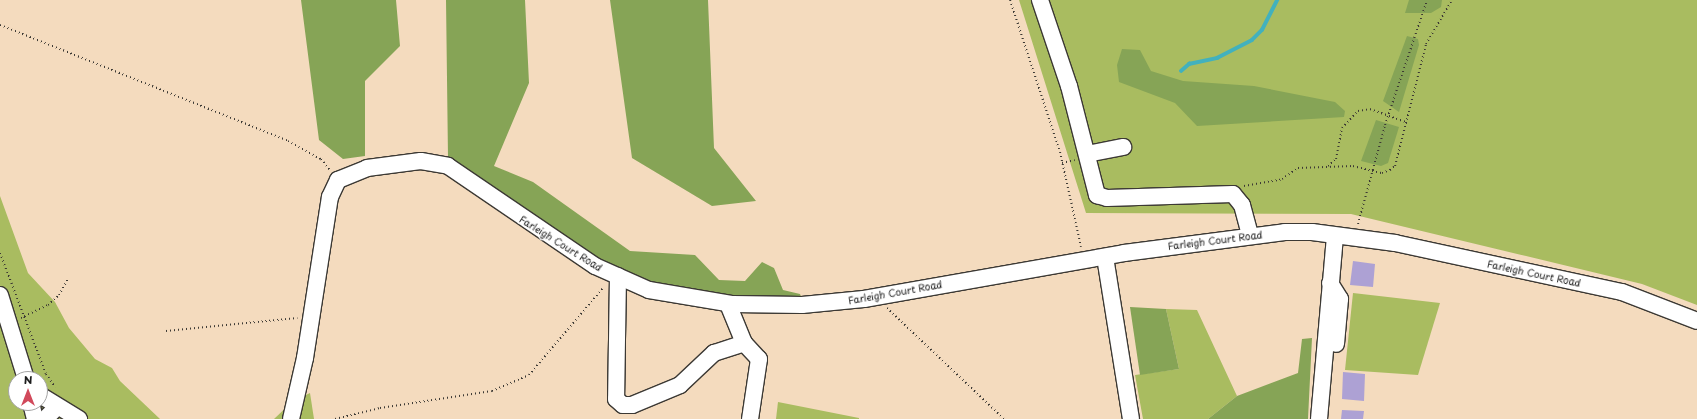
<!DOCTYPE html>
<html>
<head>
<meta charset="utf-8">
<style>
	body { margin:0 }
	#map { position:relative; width:1697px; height:419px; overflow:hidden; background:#f4dbbe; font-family:"Playpen Sans",sans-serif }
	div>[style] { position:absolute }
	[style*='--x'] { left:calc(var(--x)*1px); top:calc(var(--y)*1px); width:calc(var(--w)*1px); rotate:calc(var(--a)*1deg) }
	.green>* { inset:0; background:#a9bc60 }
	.forest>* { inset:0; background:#86a456 }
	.stream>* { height:3.5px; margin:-1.75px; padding:0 1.75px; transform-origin:1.75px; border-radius:1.75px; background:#42b1bd }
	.building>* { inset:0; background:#ada1d4 }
	.path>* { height:2px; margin-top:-1px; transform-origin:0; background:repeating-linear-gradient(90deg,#3c3934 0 1px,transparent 0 4px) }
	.roads { filter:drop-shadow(1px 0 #3c3934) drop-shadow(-1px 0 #3c3934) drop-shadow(0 1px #3c3934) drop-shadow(0 -1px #3c3934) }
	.minor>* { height:16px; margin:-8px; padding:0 8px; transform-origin:8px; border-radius:8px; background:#fff }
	span { translate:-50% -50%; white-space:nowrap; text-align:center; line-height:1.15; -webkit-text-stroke:3px #fff; paint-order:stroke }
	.street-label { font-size:10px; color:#1c1c1c }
	.north { position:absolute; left:8px; top:371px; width:40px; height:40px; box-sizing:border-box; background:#fff; border:1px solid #a4a4a4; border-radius:50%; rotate:0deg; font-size:11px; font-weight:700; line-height:16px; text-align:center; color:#1c1c1c }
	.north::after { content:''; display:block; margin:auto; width:14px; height:18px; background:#d1495b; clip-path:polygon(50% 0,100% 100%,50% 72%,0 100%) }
</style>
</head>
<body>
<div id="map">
	<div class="green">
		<i style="clip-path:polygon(1019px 0,1697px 0,1697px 305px,1642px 284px,1351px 214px,1086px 213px)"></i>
		<i style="clip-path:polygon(evenodd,0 196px,28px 273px,55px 302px,69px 328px,95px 359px,112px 368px,120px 381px,160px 419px,0 419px,0 196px,16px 379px,40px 379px,40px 403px,16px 403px,16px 379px)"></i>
		<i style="clip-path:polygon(1353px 293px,1440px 303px,1418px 375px,1345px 370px)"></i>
		<i style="clip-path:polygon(1166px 309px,1197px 310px,1237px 396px,1208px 419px,1143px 419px,1135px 375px,1179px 369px)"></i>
		<i style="clip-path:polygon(310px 393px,314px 419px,274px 419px,293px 401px)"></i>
		<i style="clip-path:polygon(778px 402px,859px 418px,859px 419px,776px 419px)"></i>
	</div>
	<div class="forest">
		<i style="clip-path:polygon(301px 0,396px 0,400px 46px,365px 81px,365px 156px,343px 159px,319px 140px)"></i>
		<i style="clip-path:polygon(446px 0,525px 0,529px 83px,494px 166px,533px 182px,630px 251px,695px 255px,719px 280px,745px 281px,762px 262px,774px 268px,783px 290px,800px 294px,803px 301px,738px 300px,684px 291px,631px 275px,589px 258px,448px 158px)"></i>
		<i style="clip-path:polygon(610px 0,708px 0,714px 148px,756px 201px,712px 206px,632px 158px)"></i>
		<i style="clip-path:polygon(1409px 0,1442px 0,1441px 7px,1431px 13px,1405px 13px)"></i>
		<i style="clip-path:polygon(1407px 36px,1418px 39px,1419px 45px,1399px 112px,1383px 101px)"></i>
		<i style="clip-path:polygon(1122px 49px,1140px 50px,1151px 71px,1183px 81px,1254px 86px,1335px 102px,1345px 111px,1344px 117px,1197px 126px,1175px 103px,1119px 82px,1117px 65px)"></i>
		<i style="clip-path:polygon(1376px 120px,1399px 127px,1388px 163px,1381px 166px,1361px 161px)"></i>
		<i style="clip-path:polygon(1130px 307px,1166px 309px,1179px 369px,1140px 375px)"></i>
		<i style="clip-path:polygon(1312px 338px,1308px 419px,1208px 419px,1237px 396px,1298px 373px,1302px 339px)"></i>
	</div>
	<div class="stream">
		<i style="--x:1181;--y:71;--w:11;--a:-41"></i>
		<i style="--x:1189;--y:64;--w:29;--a:-12"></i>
		<i style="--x:1217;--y:58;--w:39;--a:-27"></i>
		<i style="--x:1252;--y:40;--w:14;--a:-45"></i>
		<i style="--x:1262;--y:30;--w:34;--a:-63"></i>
	</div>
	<div class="building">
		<i style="clip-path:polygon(1353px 261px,1375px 264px,1373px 287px,1350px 285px)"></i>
		<i style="clip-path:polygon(1343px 372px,1365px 374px,1364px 401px,1342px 399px)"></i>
		<i style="clip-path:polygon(1342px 410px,1364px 411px,1363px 419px,1341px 419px)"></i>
	</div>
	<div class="path">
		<i style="--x:1010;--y:0;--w:160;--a:71.8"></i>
		<i style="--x:1060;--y:152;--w:97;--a:77.5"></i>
		<i style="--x:0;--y:25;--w:310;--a:21.9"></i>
		<i style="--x:288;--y:141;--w:38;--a:29"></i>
		<i style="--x:321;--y:159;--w:14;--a:51"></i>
		<i style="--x:1062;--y:163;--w:13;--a:-13"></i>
		<i style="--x:1328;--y:166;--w:11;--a:-41"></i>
		<i style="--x:1336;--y:159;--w:32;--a:-79"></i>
		<i style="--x:1342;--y:128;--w:23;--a:-47"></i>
		<i style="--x:1358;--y:111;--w:12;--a:-9"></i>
		<i style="--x:1370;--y:109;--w:38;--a:20"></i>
		<i style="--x:1244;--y:186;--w:39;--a:-10"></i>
		<i style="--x:1282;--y:179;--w:19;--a:-35"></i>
		<i style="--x:1298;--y:168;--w:55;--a:-2.1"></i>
		<i style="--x:1353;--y:166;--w:30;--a:14"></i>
		<i style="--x:1382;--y:173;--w:9;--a:-21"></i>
		<i style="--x:1390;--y:170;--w:6;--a:-39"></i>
		<i style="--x:1395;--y:166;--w:126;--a:-75.7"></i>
		<i style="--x:1426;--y:44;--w:51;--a:-59.4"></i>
		<i style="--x:1358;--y:224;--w:103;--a:-74.7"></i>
		<i style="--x:1385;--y:125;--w:132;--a:-71.4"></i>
		<i style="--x:0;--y:253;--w:129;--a:69.2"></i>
		<i style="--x:46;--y:374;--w:16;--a:55"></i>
		<i style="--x:887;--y:308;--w:161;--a:43.5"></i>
		<i style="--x:21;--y:318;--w:30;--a:-26"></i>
		<i style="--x:48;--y:305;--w:15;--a:-42"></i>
		<i style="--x:59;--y:295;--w:18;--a:-61"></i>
		<i style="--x:166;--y:331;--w:132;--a:-5.7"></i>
		<i style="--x:335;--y:419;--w:46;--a:-13.7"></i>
		<i style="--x:380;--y:408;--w:113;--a:-8.6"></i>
		<i style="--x:492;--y:391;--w:40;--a:-23.4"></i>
		<i style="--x:529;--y:375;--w:114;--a:-49.6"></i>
	</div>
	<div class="roads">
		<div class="minor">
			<i style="--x:1040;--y:0;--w:91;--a:71.4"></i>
			<i style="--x:1069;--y:86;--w:113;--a:75.6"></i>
			<i style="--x:1097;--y:195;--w:10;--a:17"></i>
			<i style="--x:1107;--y:198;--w:126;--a:-1.8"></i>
			<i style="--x:1233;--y:194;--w:14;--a:51"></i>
			<i style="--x:1242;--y:205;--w:31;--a:75"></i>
			<i style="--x:1087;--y:154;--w:37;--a:-11"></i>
			<i style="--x:1105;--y:257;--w:164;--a:80.9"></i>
			<i style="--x:618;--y:276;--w:123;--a:90.9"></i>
			<i style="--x:616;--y:399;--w:9;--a:41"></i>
			<i style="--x:623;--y:405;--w:9;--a:0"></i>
			<i style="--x:632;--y:405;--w:52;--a:-22.6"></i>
			<i style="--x:680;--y:385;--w:47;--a:-43.3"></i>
			<i style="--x:714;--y:353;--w:32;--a:-18"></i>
			<i style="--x:744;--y:343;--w:42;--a:-112.3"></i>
			<i style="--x:1330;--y:283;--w:19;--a:58"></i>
			<i style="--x:1340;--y:299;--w:45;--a:95.1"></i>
			<i style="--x:0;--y:295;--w:88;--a:72.8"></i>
			<i style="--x:744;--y:343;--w:22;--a:47"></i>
			<i style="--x:759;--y:359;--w:61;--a:98.5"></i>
			<i style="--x:40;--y:395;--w:46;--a:31.6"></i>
			<i style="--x:31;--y:403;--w:16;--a:76"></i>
			<i style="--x:45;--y:419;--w:17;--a:-45"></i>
			<i style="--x:291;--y:419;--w:63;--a:-77.1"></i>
			<i style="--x:305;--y:358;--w:163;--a:-81.2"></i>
			<i style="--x:330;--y:197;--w:19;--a:-65"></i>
			<i style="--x:338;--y:180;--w:31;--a:-22"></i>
			<i style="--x:367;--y:168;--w:54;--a:-7.4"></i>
			<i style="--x:421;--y:161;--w:27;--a:10"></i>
			<i style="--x:448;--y:166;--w:178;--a:34.2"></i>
			<i style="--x:595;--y:266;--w:59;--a:24"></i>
			<i style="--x:649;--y:290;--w:85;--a:9.5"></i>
			<i style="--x:733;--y:304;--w:69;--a:0.8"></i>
			<i style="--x:802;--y:305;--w:62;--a:-5.5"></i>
			<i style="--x:864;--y:299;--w:264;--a:-10"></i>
			<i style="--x:1124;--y:253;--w:162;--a:-7.4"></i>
			<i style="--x:1285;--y:232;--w:27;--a:0"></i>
			<i style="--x:1312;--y:232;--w:84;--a:7.5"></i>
			<i style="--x:1395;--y:243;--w:232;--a:12.2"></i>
			<i style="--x:1622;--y:292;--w:80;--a:21.1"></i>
			<i style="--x:1319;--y:419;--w:183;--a:-85"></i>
		</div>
	</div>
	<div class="street-label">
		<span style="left:1215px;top:240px;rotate:-7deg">Farleigh Court Road</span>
		<span style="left:561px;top:243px;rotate:32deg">Farleigh Court Road</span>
		<span style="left:1534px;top:273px;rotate:12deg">Farleigh Court Road</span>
		<span style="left:895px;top:292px;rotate:-10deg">Farleigh Court Road</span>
	</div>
	<div class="north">N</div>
</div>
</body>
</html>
